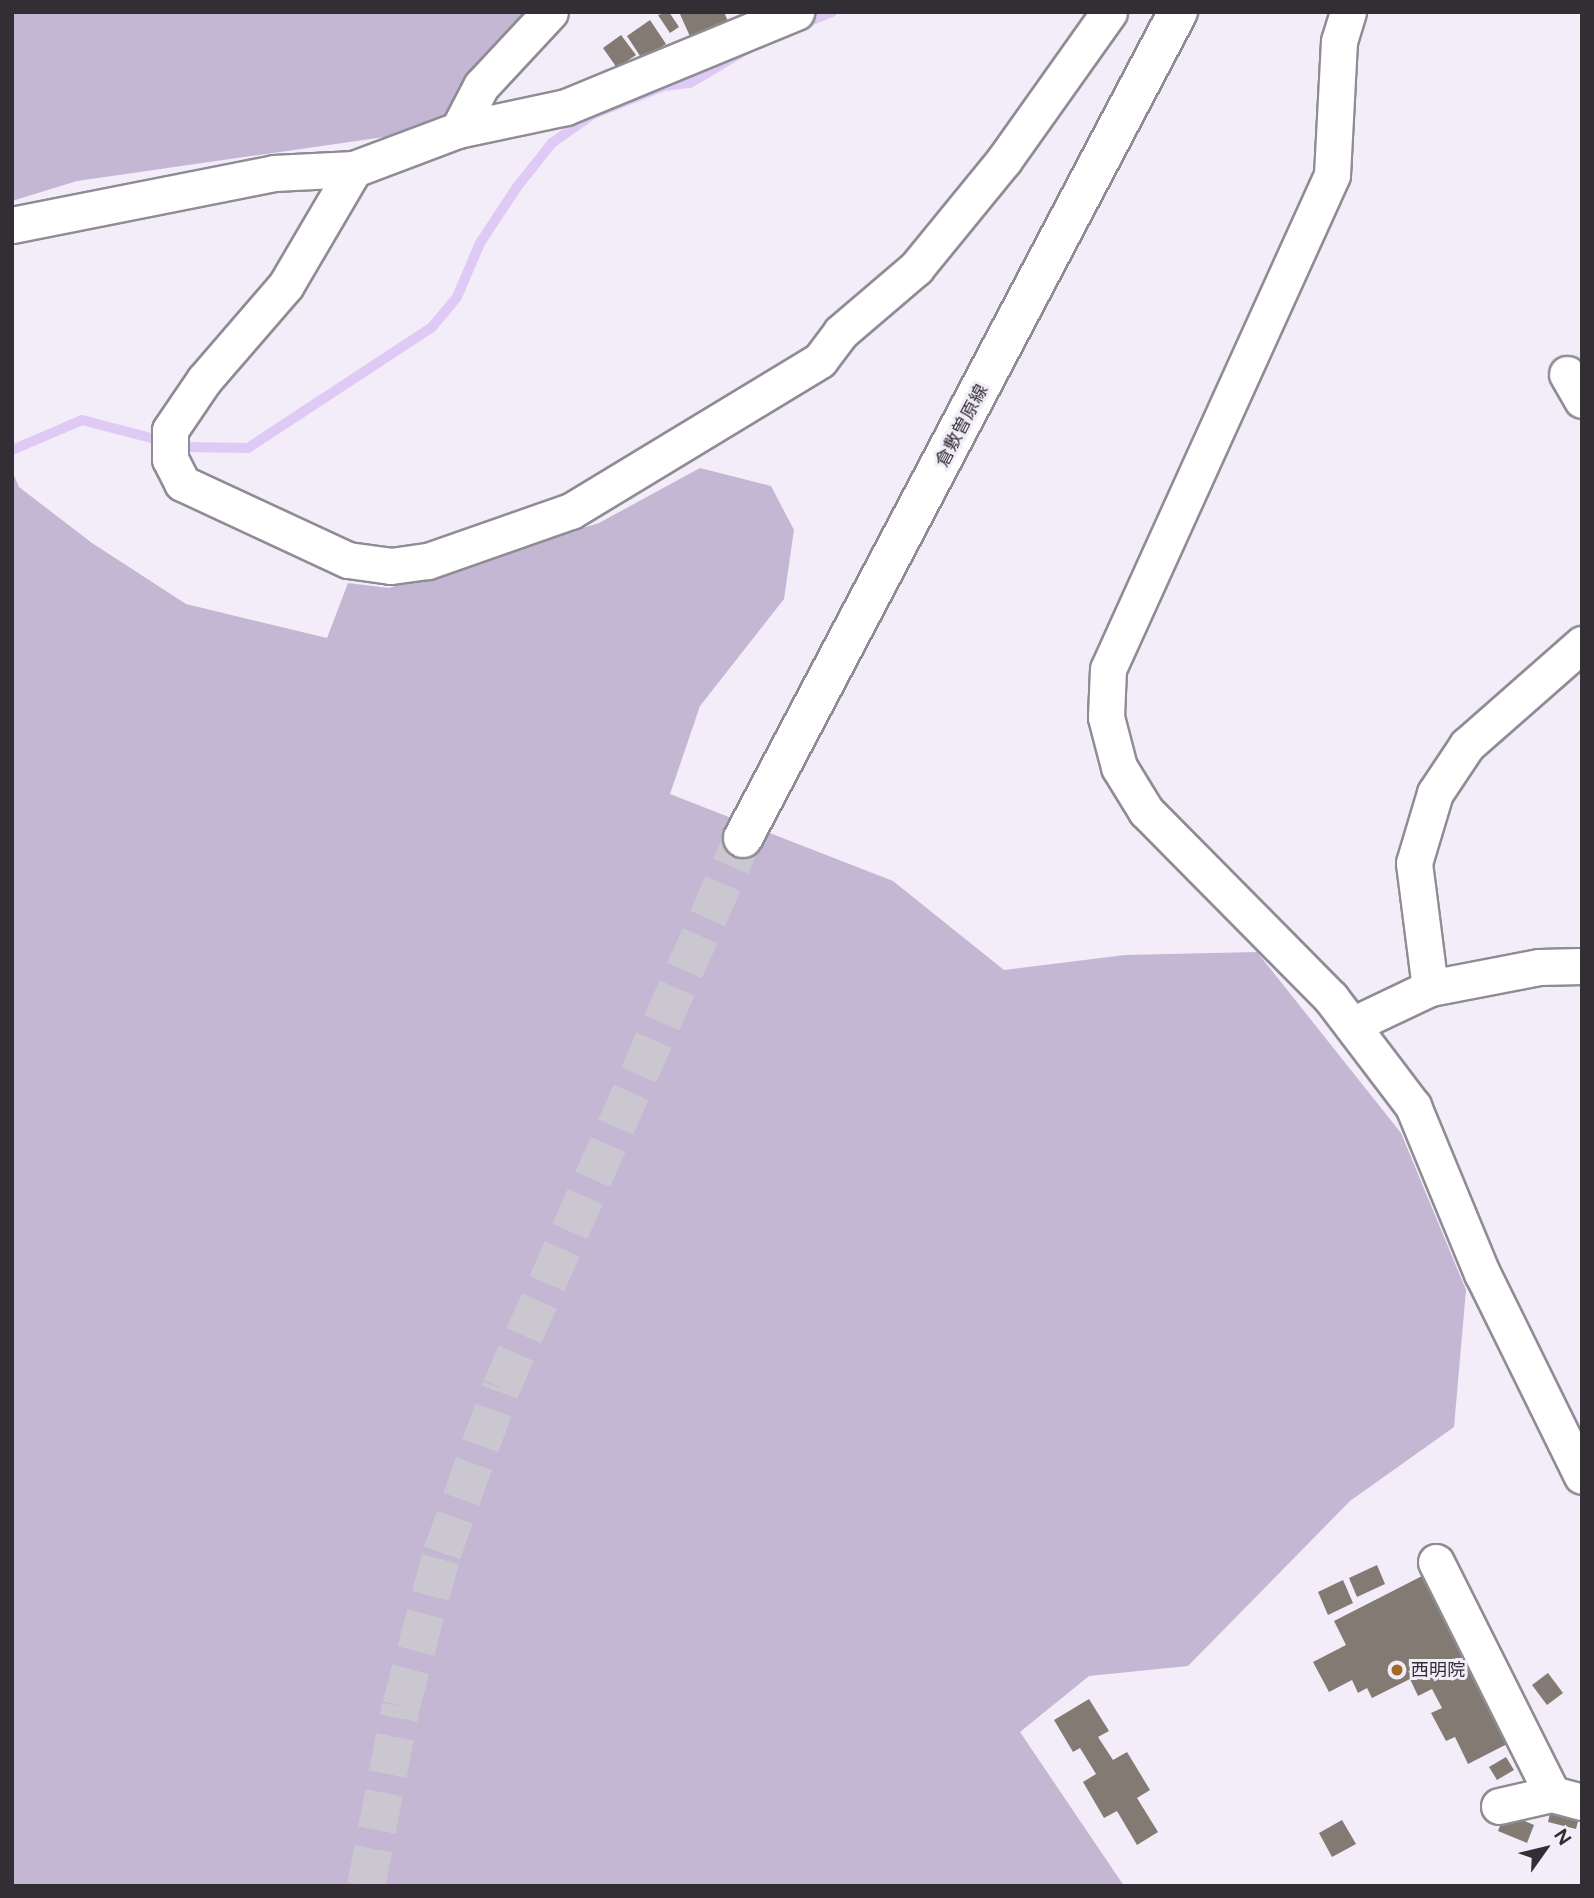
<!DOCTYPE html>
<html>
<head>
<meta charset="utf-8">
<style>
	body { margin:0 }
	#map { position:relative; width:1594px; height:1898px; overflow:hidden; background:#f2edf8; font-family:Figtree,"Noto Sans JP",sans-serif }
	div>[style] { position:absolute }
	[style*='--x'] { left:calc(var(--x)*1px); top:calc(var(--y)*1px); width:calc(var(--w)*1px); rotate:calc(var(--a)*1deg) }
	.green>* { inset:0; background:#c4b7d3 }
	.stream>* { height:10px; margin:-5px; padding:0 5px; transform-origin:5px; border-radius:5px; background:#decaf5 }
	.building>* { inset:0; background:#837b73 }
	.secondary-tunnel>* { height:38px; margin-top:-19px; transform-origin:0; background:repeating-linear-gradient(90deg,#cbc7d1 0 38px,transparent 0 57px) }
	.roads { filter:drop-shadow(2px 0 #908c95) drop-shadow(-2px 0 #908c95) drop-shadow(0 2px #908c95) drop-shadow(0 -2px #908c95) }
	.street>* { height:35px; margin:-17.5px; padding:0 17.5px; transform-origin:17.5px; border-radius:17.5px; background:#fff }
	.secondary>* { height:38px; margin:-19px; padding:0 19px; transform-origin:19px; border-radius:19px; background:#fff }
	.dots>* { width:19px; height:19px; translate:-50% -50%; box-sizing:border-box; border:4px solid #f2edf8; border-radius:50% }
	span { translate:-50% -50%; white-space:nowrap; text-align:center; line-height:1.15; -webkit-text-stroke:6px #f2edf8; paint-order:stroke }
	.street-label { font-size:18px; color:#312f33 }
	.poi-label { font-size:18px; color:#312f33 }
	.left { translate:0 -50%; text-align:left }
	.frame { position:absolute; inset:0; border:14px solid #312f33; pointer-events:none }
	.north { position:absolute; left:1510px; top:1814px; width:70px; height:70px; -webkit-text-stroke:5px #f2edf8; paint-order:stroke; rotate:56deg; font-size:19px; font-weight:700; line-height:28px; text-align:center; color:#312f33 }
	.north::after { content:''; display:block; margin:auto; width:24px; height:32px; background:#312f33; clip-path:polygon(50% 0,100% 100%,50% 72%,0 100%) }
</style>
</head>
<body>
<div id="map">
	<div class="green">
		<i style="clip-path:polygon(12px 12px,531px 12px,448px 121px,391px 136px,77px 181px,12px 201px)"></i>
		<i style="clip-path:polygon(700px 468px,771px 486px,794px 530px,784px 599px,700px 706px,670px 794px,893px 881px,1004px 970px,1125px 955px,1257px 952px,1401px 1133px,1466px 1290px,1454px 1427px,1350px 1501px,1188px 1666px,1089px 1676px,1020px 1732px,1124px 1886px,12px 1886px,12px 471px,19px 487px,92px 543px,186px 604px,327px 638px,348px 583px,389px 588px,599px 523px)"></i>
	</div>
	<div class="stream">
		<i style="--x:797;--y:26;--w:38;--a:-22"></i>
		<i style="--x:12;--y:450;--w:76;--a:-23.2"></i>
		<i style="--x:82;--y:420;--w:107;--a:14.6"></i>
		<i style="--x:186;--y:447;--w:62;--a:0.9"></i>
		<i style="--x:248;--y:448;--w:220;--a:-33.3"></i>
		<i style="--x:432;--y:327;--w:39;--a:-50"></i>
		<i style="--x:457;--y:297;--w:59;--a:-66.9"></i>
		<i style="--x:480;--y:243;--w:67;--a:-56.5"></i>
		<i style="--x:517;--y:187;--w:56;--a:-51.5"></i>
		<i style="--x:552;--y:143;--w:50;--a:-35.3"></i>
		<i style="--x:593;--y:114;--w:76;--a:-21.5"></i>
		<i style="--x:664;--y:86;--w:26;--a:-7"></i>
		<i style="--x:690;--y:83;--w:74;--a:-30.7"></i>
	</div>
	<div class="building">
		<i style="clip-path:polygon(669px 12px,679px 27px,670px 33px,658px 15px)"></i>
		<i style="clip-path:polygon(679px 12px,724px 12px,730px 26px,693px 43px)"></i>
		<i style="clip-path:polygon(650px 20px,666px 44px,642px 59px,627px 36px)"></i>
		<i style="clip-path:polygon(621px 35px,636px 55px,617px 68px,603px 48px)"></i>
		<i style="clip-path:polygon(1377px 1565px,1385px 1584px,1357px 1597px,1349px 1578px)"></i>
		<i style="clip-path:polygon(1426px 1574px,1513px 1741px,1468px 1764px,1455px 1737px,1446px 1741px,1431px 1713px,1442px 1708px,1432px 1689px,1418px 1696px,1410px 1679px,1372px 1698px,1367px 1688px,1358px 1693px,1352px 1680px,1329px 1692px,1313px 1662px,1346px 1645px,1334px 1621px)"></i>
		<i style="clip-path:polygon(1343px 1580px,1353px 1603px,1328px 1615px,1318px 1592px)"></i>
		<i style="clip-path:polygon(1548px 1673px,1563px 1693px,1547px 1705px,1532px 1685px)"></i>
		<i style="clip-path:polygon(1089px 1699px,1109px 1731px,1098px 1737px,1113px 1760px,1127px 1752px,1150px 1790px,1137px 1798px,1158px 1832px,1137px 1845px,1117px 1811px,1104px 1818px,1083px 1782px,1096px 1774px,1080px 1748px,1073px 1752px,1054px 1720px)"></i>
		<i style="clip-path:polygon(1506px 1757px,1514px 1770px,1497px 1780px,1489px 1767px)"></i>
		<i style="clip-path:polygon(1552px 1805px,1580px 1813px,1576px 1829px,1548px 1822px)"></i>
		<i style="clip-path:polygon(1505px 1813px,1534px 1825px,1527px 1843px,1498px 1831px)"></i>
		<i style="clip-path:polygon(1342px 1820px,1356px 1844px,1332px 1857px,1319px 1833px)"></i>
	</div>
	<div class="secondary-tunnel">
		<i style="--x:366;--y:1886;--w:183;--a:-79"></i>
		<i style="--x:401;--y:1706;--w:158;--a:-75"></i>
		<i style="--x:442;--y:1553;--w:175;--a:-70.3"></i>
		<i style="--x:501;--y:1388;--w:601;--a:-66.25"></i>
	</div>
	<div class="roads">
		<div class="street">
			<i style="--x:1348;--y:12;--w:30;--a:107"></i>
			<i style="--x:1339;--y:41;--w:134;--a:93"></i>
			<i style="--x:1332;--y:175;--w:542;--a:114.39"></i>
			<i style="--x:1108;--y:669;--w:48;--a:92.4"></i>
			<i style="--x:1106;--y:717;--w:52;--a:75.4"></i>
			<i style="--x:1119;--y:767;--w:52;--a:58.5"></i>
			<i style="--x:1146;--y:811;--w:263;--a:45.3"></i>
			<i style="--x:1331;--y:998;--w:136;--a:52.8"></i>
			<i style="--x:1413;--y:1106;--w:181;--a:67.6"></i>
			<i style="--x:1482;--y:1273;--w:226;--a:63.8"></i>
			<i style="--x:458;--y:130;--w:50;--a:-62.4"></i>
			<i style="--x:481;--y:86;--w:101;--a:-47"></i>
			<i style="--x:354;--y:169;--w:134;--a:120.4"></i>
			<i style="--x:286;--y:285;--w:125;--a:130.8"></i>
			<i style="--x:204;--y:380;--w:60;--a:124.2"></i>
			<i style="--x:170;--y:430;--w:29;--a:90"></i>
			<i style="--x:170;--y:459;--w:27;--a:63"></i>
			<i style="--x:182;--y:483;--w:183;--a:24.9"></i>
			<i style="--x:348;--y:560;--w:43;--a:7.9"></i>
			<i style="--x:391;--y:566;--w:37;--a:-8"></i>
			<i style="--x:428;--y:561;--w:151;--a:-19.3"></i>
			<i style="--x:571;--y:511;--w:291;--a:-31.2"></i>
			<i style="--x:820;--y:360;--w:35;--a:-53"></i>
			<i style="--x:841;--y:332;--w:99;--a:-40.5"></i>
			<i style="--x:916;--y:268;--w:139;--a:-50.8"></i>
			<i style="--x:1004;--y:160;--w:181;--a:-54.6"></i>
			<i style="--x:12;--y:225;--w:267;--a:-11.2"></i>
			<i style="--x:274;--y:173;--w:80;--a:-2.9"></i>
			<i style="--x:354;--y:169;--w:111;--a:-20.6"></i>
			<i style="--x:458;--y:130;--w:110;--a:-12"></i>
			<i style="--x:566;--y:107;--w:249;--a:-22.4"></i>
			<i style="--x:1567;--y:374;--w:30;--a:60"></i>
			<i style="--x:1430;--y:988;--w:126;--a:-97.3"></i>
			<i style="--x:1414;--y:863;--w:73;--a:-73.3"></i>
			<i style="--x:1435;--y:793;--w:58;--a:-56.3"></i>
			<i style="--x:1467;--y:745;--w:153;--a:-41.3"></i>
			<i style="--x:1352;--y:1025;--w:86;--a:-25.4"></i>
			<i style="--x:1430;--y:988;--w:111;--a:-10.9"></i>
			<i style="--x:1539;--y:967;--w:43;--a:-1.3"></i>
			<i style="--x:1436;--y:1562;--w:259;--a:63.4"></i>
			<i style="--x:1499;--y:1806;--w:54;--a:-12.8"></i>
			<i style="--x:1552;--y:1794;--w:31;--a:15"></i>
		</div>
		<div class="secondary">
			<i style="--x:743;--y:838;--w:934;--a:-62.23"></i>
		</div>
	</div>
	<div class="dots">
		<i style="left:1397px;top:1670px;background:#a16926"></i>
	</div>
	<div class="street-label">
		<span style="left:962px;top:426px;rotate:-62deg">倉敷曽原線</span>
	</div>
	<div class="poi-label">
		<span class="left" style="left:1411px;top:1670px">西明院</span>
	</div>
	<div class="frame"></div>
	<div class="north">N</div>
</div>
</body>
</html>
